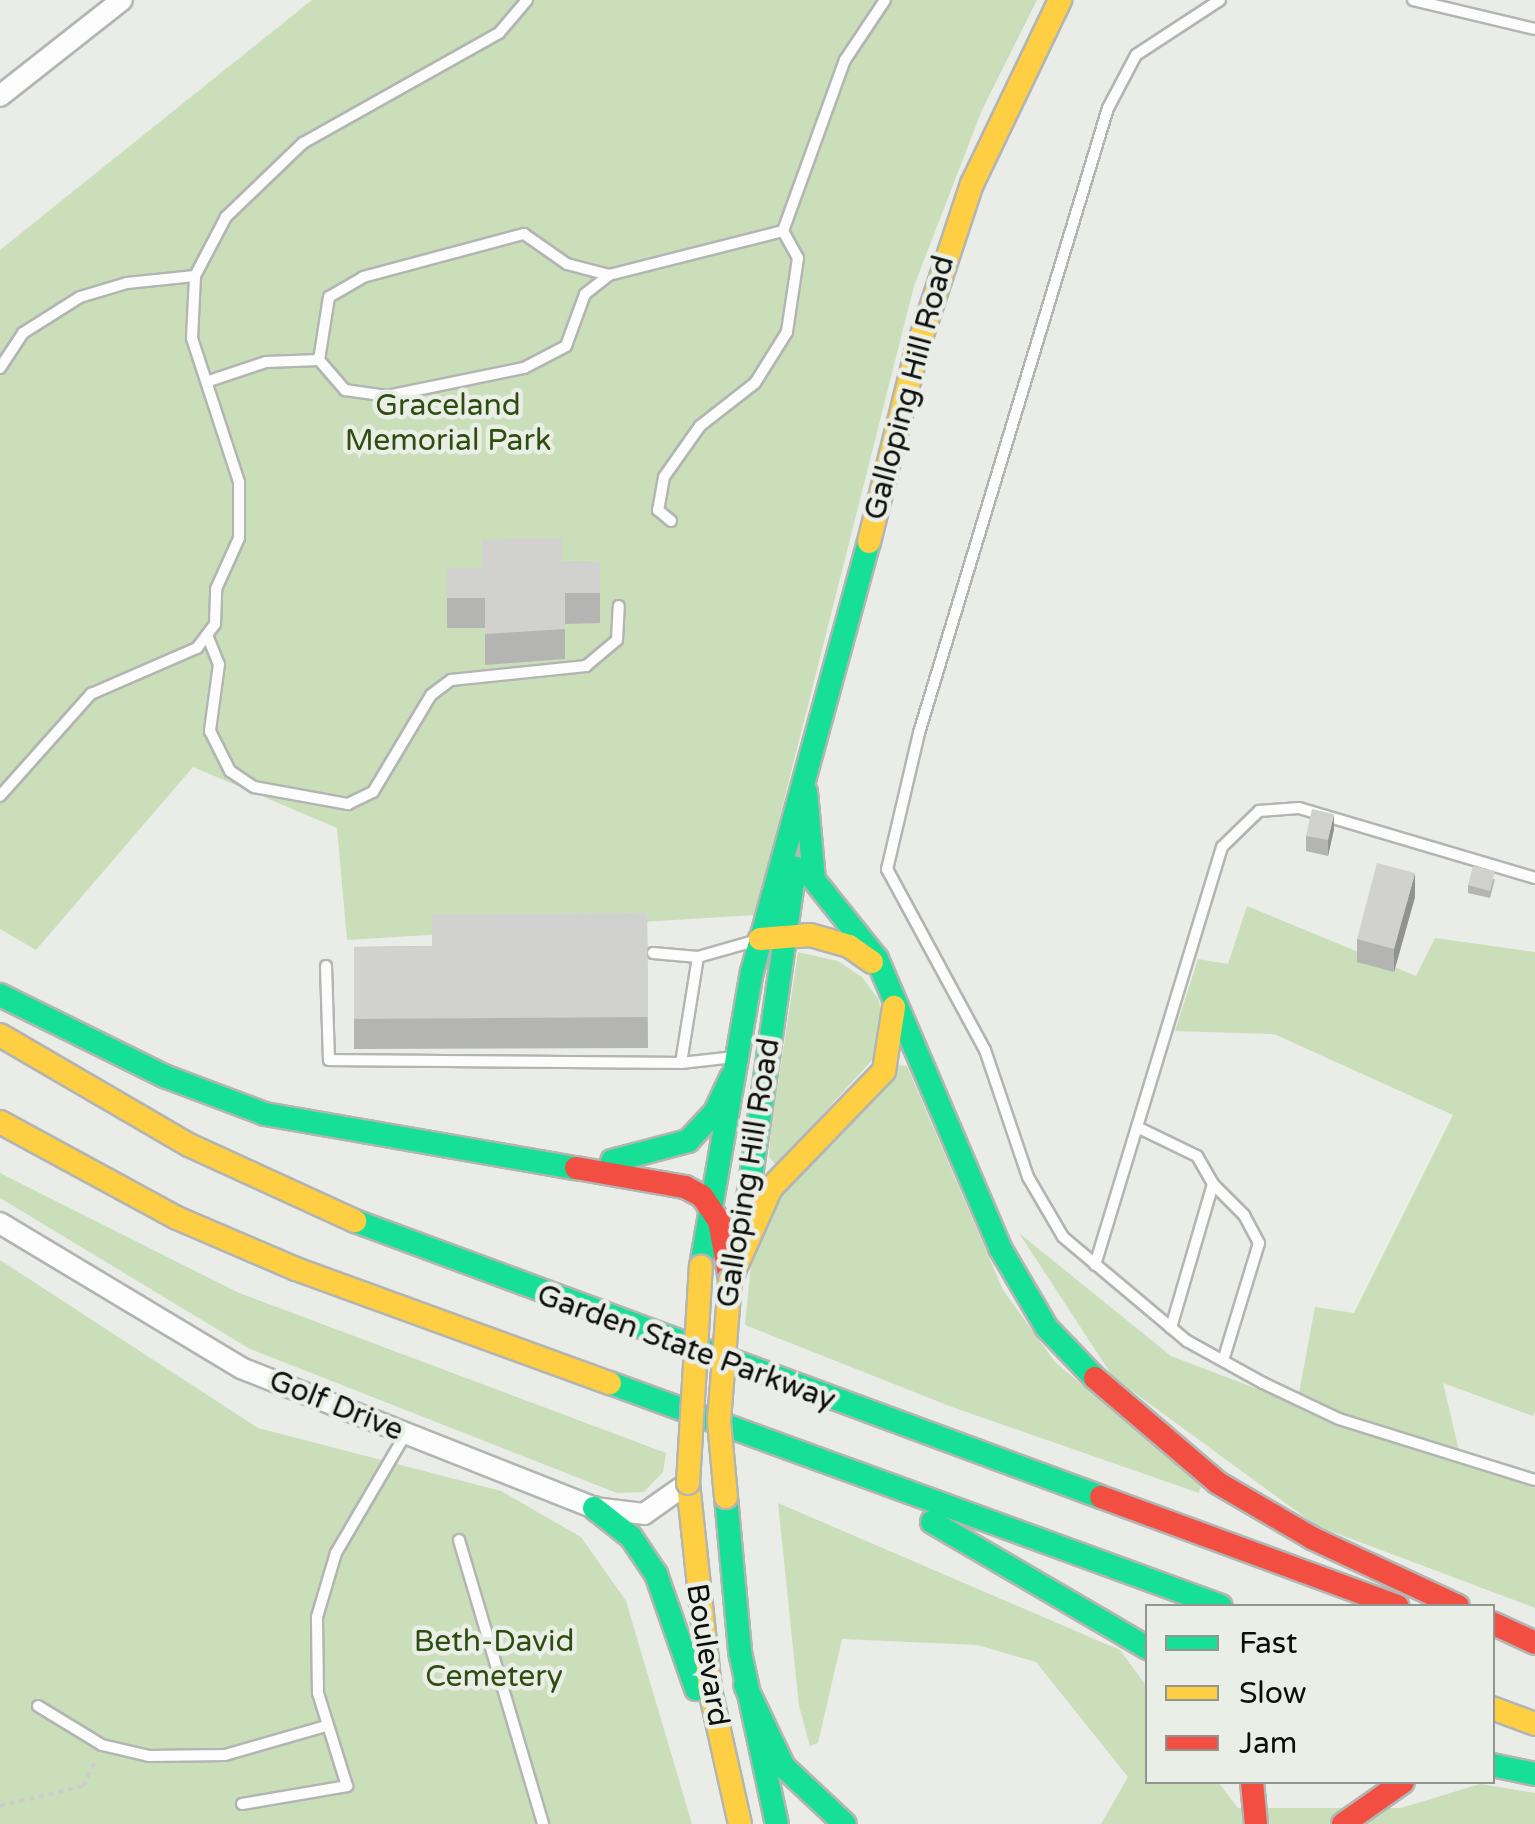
<!DOCTYPE html>
<html>
<head>
<meta charset="utf-8">
<style>
	body { margin:0 }
	#map { position:relative; width:1535px; height:1824px; overflow:hidden; background:#eaece8; font-family:"Varela Round",sans-serif }
	div>[style] { position:absolute }
	[style*='--x'] { left:calc(var(--x)*1px); top:calc(var(--y)*1px); width:calc(var(--w)*1px); rotate:calc(var(--a)*1deg) }
	.green>* { inset:0; background:#cadeba }
	.path>* { height:4px; margin-top:-2px; transform-origin:0; background:repeating-linear-gradient(90deg,#cccccb 0 5px,transparent 0 10px) }
	.roads { filter:drop-shadow(2px 0 #b3b5b2) drop-shadow(-2px 0 #b3b5b2) drop-shadow(0 2px #b3b5b2) drop-shadow(0 -2px #b3b5b2) }
	.lane>* { height:10px; margin:-5px; padding:0 5px; transform-origin:5px; border-radius:5px; background:#fcfcfc }
	.street>* { height:20px; margin:-10px; padding:0 10px; transform-origin:10px; border-radius:10px; background:#fcfcfc }
	.fast>* { height:22px; margin:-11px; padding:0 11px; transform-origin:11px; border-radius:11px; background:#16e098 }
	.slow>* { height:22px; margin:-11px; padding:0 11px; transform-origin:11px; border-radius:11px; background:#ffcf43 }
	.jam>* { height:22px; margin:-11px; padding:0 11px; transform-origin:11px; border-radius:11px; background:#f24e42 }
	.bridges { filter:drop-shadow(2px 0 #b3b5b2) drop-shadow(-2px 0 #b3b5b2) drop-shadow(0 2px #b3b5b2) drop-shadow(0 -2px #b3b5b2) }
	.slow-bridge>* { height:22px; margin:-11px; padding:0 11px; transform-origin:11px; border-radius:11px; background:#ffcf43 }
	.wall>* { inset:0; background:#b4b5b2 }
	.shaded-wall>* { inset:0; background:#929391 }
	.building>* { inset:0; background:#d1d2cf }
	span { translate:-50% -50%; white-space:nowrap; text-align:center; line-height:1.15; -webkit-text-stroke:9px #e9eee6; paint-order:stroke }
	.street-label { font-size:30px; color:#0d0e0c }
	.park-label { font-size:30px; color:#2f4d0f }
	.legend { position:absolute; left:1145px; top:1604px; width:350px; height:180px; box-sizing:border-box; background:#e9eee6; border:2px solid #91948f; margin:0; padding:12px 18px; list-style:none; font-size:30px; color:#0d0e0c }
	.legend li { display:flex; align-items:center; gap:20px; height:50px }
	.legend b { width:50px; border:2px solid #91948f }
</style>
</head>
<body>
<div id="map">
	<div class="green">
		<i style="clip-path:polygon(312px 0,1037px 0,982px 110px,914px 286px,755px 915px,347px 940px,337px 828px,193px 767px,36px 950px,0 929px,0 250px)"></i>
		<i style="clip-path:polygon(1247px 906px,1416px 976px,1435px 938px,1535px 952px,1535px 1411px,1533px 1416px,1443px 1383px,1462px 1463px,1535px 1488px,1535px 1608px,1317px 1526px,1113px 1377px,1019px 1233px,1171px 1356px,1297px 1404px,1315px 1307px,1354px 1313px,1453px 1115px,1274px 1034px,1175px 1031px,1198px 959px,1228px 964px)"></i>
		<i style="clip-path:polygon(798px 952px,838px 961px,862px 977px,879px 1000px,885px 1046px,776px 1165px,769px 1157px,771px 1130px)"></i>
		<i style="clip-path:polygon(898px 1065px,907px 1066px,1003px 1290px,1055px 1362px,1201px 1485px,1199px 1493px,952px 1407px,745px 1325px,753px 1246px,773px 1203px)"></i>
		<i style="clip-path:polygon(0 1173px,239px 1293px,666px 1453px,663px 1472px,644px 1492px,617px 1493px,250px 1349px,0 1198px)"></i>
		<i style="clip-path:polygon(0 1260px,258px 1428px,501px 1491px,581px 1537px,626px 1601px,692px 1824px,0 1824px)"></i>
		<i style="clip-path:polygon(778px 1503px,1120px 1650px,1147px 1687px,1148px 1782px,1218px 1782px,1238px 1808px,1401px 1808px,1480px 1784px,1535px 1793px,1535px 1824px,1101px 1824px,1128px 1777px,1036px 1662px,977px 1645px,842px 1639px,818px 1743px,810px 1746px,799px 1706px)"></i>
	</div>
	<div class="path">
		<i style="--x:0;--y:1806;--w:85;--a:-13.5"></i>
		<i style="--x:83;--y:1786;--w:30;--a:-64"></i>
	</div>
	<div class="roads">
		<div class="lane">
			<i style="--x:1220;--y:0;--w:100;--a:146.8"></i>
			<i style="--x:1136;--y:55;--w:60;--a:117.8"></i>
			<i style="--x:1108;--y:108;--w:653;--a:106.83"></i>
			<i style="--x:919;--y:733;--w:140;--a:103.2"></i>
			<i style="--x:887;--y:869;--w:206;--a:61.6"></i>
			<i style="--x:985;--y:1050;--w:134;--a:71.3"></i>
			<i style="--x:1028;--y:1177;--w:69;--a:59.7"></i>
			<i style="--x:1063;--y:1237;--w:162;--a:40"></i>
			<i style="--x:1187;--y:1341;--w:87;--a:28.9"></i>
			<i style="--x:1263;--y:1383;--w:84;--a:25.3"></i>
			<i style="--x:1339;--y:1419;--w:205;--a:17.3"></i>
			<i style="--x:1413;--y:0;--w:125;--a:13.4"></i>
			<i style="--x:783;--y:231;--w:182;--a:-70.1"></i>
			<i style="--x:845;--y:60;--w:72;--a:-56.3"></i>
			<i style="--x:319;--y:360;--w:64;--a:-81"></i>
			<i style="--x:329;--y:297;--w:39;--a:-30"></i>
			<i style="--x:363;--y:277;--w:167;--a:-15"></i>
			<i style="--x:524;--y:234;--w:52;--a:34.9"></i>
			<i style="--x:567;--y:264;--w:43;--a:14.7"></i>
			<i style="--x:0;--y:368;--w:42;--a:-56.7"></i>
			<i style="--x:23;--y:333;--w:67;--a:-32.3"></i>
			<i style="--x:80;--y:297;--w:49;--a:-16.6"></i>
			<i style="--x:127;--y:283;--w:68;--a:-5.9"></i>
			<i style="--x:209;--y:381;--w:60;--a:-18.4"></i>
			<i style="--x:266;--y:362;--w:53;--a:-2.2"></i>
			<i style="--x:319;--y:360;--w:40;--a:49"></i>
			<i style="--x:345;--y:390;--w:42;--a:8.1"></i>
			<i style="--x:387;--y:396;--w:140;--a:-11.6"></i>
			<i style="--x:524;--y:368;--w:47;--a:-27.6"></i>
			<i style="--x:566;--y:346;--w:55;--a:-69.9"></i>
			<i style="--x:585;--y:294;--w:31;--a:-38"></i>
			<i style="--x:609;--y:275;--w:179;--a:-14.2"></i>
			<i style="--x:783;--y:231;--w:31;--a:61"></i>
			<i style="--x:798;--y:258;--w:75;--a:98.5"></i>
			<i style="--x:787;--y:332;--w:60;--a:122.1"></i>
			<i style="--x:755;--y:383;--w:70;--a:142"></i>
			<i style="--x:700;--y:426;--w:62;--a:125.2"></i>
			<i style="--x:664;--y:477;--w:34;--a:100"></i>
			<i style="--x:658;--y:510;--w:17;--a:40"></i>
			<i style="--x:207;--y:635;--w:31;--a:68"></i>
			<i style="--x:219;--y:664;--w:68;--a:97.7"></i>
			<i style="--x:210;--y:731;--w:45;--a:63.4"></i>
			<i style="--x:230;--y:771;--w:29;--a:34"></i>
			<i style="--x:254;--y:787;--w:96;--a:10.3"></i>
			<i style="--x:348;--y:804;--w:28;--a:-26"></i>
			<i style="--x:373;--y:792;--w:113;--a:-59.1"></i>
			<i style="--x:431;--y:695;--w:25;--a:-37"></i>
			<i style="--x:451;--y:680;--w:136;--a:-5.9"></i>
			<i style="--x:586;--y:666;--w:40;--a:-40"></i>
			<i style="--x:617;--y:640;--w:34;--a:-87"></i>
			<i style="--x:0;--y:796;--w:137;--a:-48.3"></i>
			<i style="--x:91;--y:694;--w:116;--a:-23.5"></i>
			<i style="--x:197;--y:648;--w:30;--a:-53"></i>
			<i style="--x:215;--y:624;--w:35;--a:-88"></i>
			<i style="--x:216;--y:589;--w:56;--a:-65.7"></i>
			<i style="--x:239;--y:538;--w:56;--a:-90"></i>
			<i style="--x:239;--y:482;--w:151;--a:-108.1"></i>
			<i style="--x:192;--y:338;--w:62;--a:-87.2"></i>
			<i style="--x:195;--y:276;--w:67;--a:-62.3"></i>
			<i style="--x:226;--y:217;--w:107;--a:-43.9"></i>
			<i style="--x:303;--y:143;--w:225;--a:-29.3"></i>
			<i style="--x:499;--y:33;--w:43;--a:-49.7"></i>
			<i style="--x:653;--y:953;--w:45;--a:5.1"></i>
			<i style="--x:698;--y:957;--w:58;--a:-15.9"></i>
			<i style="--x:326;--y:966;--w:94;--a:88.2"></i>
			<i style="--x:329;--y:1060;--w:352;--a:0.5"></i>
			<i style="--x:681;--y:1063;--w:107;--a:-80.9"></i>
			<i style="--x:681;--y:1063;--w:54;--a:-6.3"></i>
			<i style="--x:1137;--y:1127;--w:67;--a:25.8"></i>
			<i style="--x:1197;--y:1156;--w:32;--a:60"></i>
			<i style="--x:1213;--y:1184;--w:150;--a:106.3"></i>
			<i style="--x:1213;--y:1184;--w:44;--a:45"></i>
			<i style="--x:1244;--y:1215;--w:32;--a:62"></i>
			<i style="--x:1259;--y:1243;--w:123;--a:107"></i>
			<i style="--x:1095;--y:1265;--w:437;--a:-73.1"></i>
			<i style="--x:1222;--y:847;--w:52;--a:-44.2"></i>
			<i style="--x:1259;--y:811;--w:40;--a:-4.3"></i>
			<i style="--x:1299;--y:808;--w:246;--a:16.5"></i>
			<i style="--x:459;--y:1540;--w:296;--a:73.5"></i>
			<i style="--x:38;--y:1706;--w:75;--a:31.4"></i>
			<i style="--x:102;--y:1745;--w:48;--a:13.2"></i>
			<i style="--x:149;--y:1756;--w:76;--a:-0.8"></i>
			<i style="--x:225;--y:1755;--w:105;--a:-16"></i>
			<i style="--x:242;--y:1804;--w:107;--a:-9.7"></i>
			<i style="--x:347;--y:1786;--w:97;--a:-107.3"></i>
			<i style="--x:318;--y:1693;--w:76;--a:-90.8"></i>
			<i style="--x:317;--y:1617;--w:67;--a:-73.5"></i>
			<i style="--x:336;--y:1553;--w:139;--a:-59.7"></i>
		</div>
		<div class="street">
			<i style="--x:0;--y:96;--w:155;--a:-38.2"></i>
			<i style="--x:0;--y:1223;--w:281;--a:31"></i>
			<i style="--x:241;--y:1368;--w:380;--a:21.6"></i>
			<i style="--x:594;--y:1508;--w:50;--a:6.8"></i>
			<i style="--x:644;--y:1514;--w:54;--a:-35.2"></i>
		</div>
		<div class="fast">
			<i style="--x:806;--y:792;--w:88;--a:84.8"></i>
			<i style="--x:814;--y:880;--w:101;--a:51.4"></i>
			<i style="--x:877;--y:959;--w:314;--a:66.9"></i>
			<i style="--x:1000;--y:1248;--w:93;--a:59.6"></i>
			<i style="--x:1047;--y:1328;--w:69;--a:46.2"></i>
			<i style="--x:0;--y:995;--w:183;--a:26.3"></i>
			<i style="--x:164;--y:1076;--w:108;--a:20.6"></i>
			<i style="--x:265;--y:1114;--w:316;--a:9.9"></i>
			<i style="--x:612;--y:1161;--w:79;--a:-14.7"></i>
			<i style="--x:688;--y:1141;--w:40;--a:-47"></i>
			<i style="--x:715;--y:1112;--w:38;--a:-65"></i>
			<i style="--x:355;--y:1221;--w:795;--a:20.3"></i>
			<i style="--x:744;--y:1226;--w:362;--a:-81.9"></i>
			<i style="--x:701;--y:1266;--w:298;--a:-80.2"></i>
			<i style="--x:752;--y:972;--w:446;--a:-74.8"></i>
			<i style="--x:610;--y:1383;--w:650;--a:20.05"></i>
			<i style="--x:726;--y:1497;--w:156;--a:84.8"></i>
			<i style="--x:740;--y:1652;--w:176;--a:77.9"></i>
			<i style="--x:594;--y:1508;--w:47;--a:38.1"></i>
			<i style="--x:631;--y:1537;--w:45;--a:56"></i>
			<i style="--x:656;--y:1574;--w:122;--a:70.8"></i>
			<i style="--x:932;--y:1522;--w:250;--a:30.3"></i>
			<i style="--x:745;--y:1685;--w:91;--a:64.6"></i>
			<i style="--x:784;--y:1767;--w:83;--a:43.1"></i>
			<i style="--x:1492;--y:1765;--w:44;--a:11.8"></i>
		</div>
		<div class="slow">
			<i style="--x:869;--y:542;--w:198;--a:-76"></i>
			<i style="--x:917;--y:350;--w:175;--a:-71.7"></i>
			<i style="--x:972;--y:184;--w:204;--a:-64.4"></i>
			<i style="--x:760;--y:939;--w:50;--a:-4.6"></i>
			<i style="--x:810;--y:935;--w:41;--a:15.8"></i>
			<i style="--x:849;--y:946;--w:28;--a:35"></i>
			<i style="--x:0;--y:1035;--w:219;--a:30.2"></i>
			<i style="--x:189;--y:1145;--w:183;--a:24.6"></i>
			<i style="--x:0;--y:1122;--w:201;--a:28.5"></i>
			<i style="--x:177;--y:1218;--w:129;--a:23.2"></i>
			<i style="--x:296;--y:1269;--w:334;--a:20"></i>
			<i style="--x:730;--y:1280;--w:101;--a:-66"></i>
			<i style="--x:771;--y:1188;--w:163;--a:-46"></i>
			<i style="--x:884;--y:1071;--w:65;--a:-81.1"></i>
			<i style="--x:688;--y:1483;--w:208;--a:83.9"></i>
			<i style="--x:710;--y:1690;--w:137;--a:77.4"></i>
			<i style="--x:1492;--y:1708;--w:46;--a:20.4"></i>
		</div>
		<div class="jam">
			<i style="--x:576;--y:1168;--w:111;--a:9.9"></i>
			<i style="--x:685;--y:1187;--w:19;--a:28"></i>
			<i style="--x:702;--y:1196;--w:30;--a:56"></i>
			<i style="--x:719;--y:1221;--w:60;--a:79.4"></i>
			<i style="--x:1095;--y:1378;--w:162;--a:40.5"></i>
			<i style="--x:1218;--y:1483;--w:109;--a:30.3"></i>
			<i style="--x:1312;--y:1538;--w:161;--a:25"></i>
			<i style="--x:1101;--y:1497;--w:316;--a:20.2"></i>
			<i style="--x:1492;--y:1623;--w:47;--a:24.9"></i>
			<i style="--x:1252;--y:1782;--w:42;--a:84.6"></i>
			<i style="--x:1343;--y:1824;--w:73;--a:-35"></i>
		</div>
	</div>
	<div class="bridges">
		<div class="slow-bridge">
			<i style="--x:688;--y:1483;--w:217;--a:-86.6"></i>
			<i style="--x:726;--y:1497;--w:76;--a:-95.3"></i>
			<i style="--x:719;--y:1421;--w:141;--a:-85.5"></i>
		</div>
	</div>
	<div class="wall">
		<i style="clip-path:polygon(562px 562px,600px 563px,600px 623px,565px 624px,565px 659px,485px 665px,485px 628px,447px 628px,447px 568px,482px 568px)"></i>
		<i style="clip-path:polygon(1334px 829px,1328px 856px,1306px 851px,1306px 836px)"></i>
		<i style="clip-path:polygon(1495px 879px,1490px 898px,1468px 893px,1468px 885px)"></i>
		<i style="clip-path:polygon(1415px 897px,1394px 972px,1357px 962px,1357px 939px)"></i>
		<i style="clip-path:polygon(647px 913px,648px 1048px,354px 1049px,354px 947px,432px 946px)"></i>
	</div>
	<div class="shaded-wall">
		<i style="clip-path:polygon(1334px 814px,1334px 829px,1328px 856px,1328px 840px)"></i>
		<i style="clip-path:polygon(1415px 873px,1415px 897px,1394px 972px,1394px 949px)"></i>
	</div>
	<div class="building">
		<i style="clip-path:polygon(522px 538px,562px 538px,562px 562px,600px 563px,600px 593px,565px 593px,565px 629px,485px 634px,485px 598px,447px 598px,447px 568px,482px 568px,482px 540px)"></i>
		<i style="clip-path:polygon(1312px 809px,1334px 814px,1328px 840px,1306px 836px)"></i>
		<i style="clip-path:polygon(1377px 863px,1415px 873px,1394px 949px,1357px 939px)"></i>
		<i style="clip-path:polygon(1473px 866px,1495px 871px,1490px 891px,1468px 885px)"></i>
		<i style="clip-path:polygon(647px 913px,648px 1017px,354px 1019px,354px 947px,432px 946px,432px 914px)"></i>
	</div>
	<div class="street-label">
		<span style="left:910px;top:388px;rotate:-75deg">Galloping Hill Road</span>
		<span style="left:749px;top:1173px;rotate:-81deg">Galloping Hill Road</span>
		<span style="left:686px;top:1348px;rotate:20deg">Garden State Parkway</span>
		<span style="left:336px;top:1406px;rotate:22deg">Golf Drive</span>
		<span style="left:707px;top:1655px;rotate:81deg">Boulevard</span>
	</div>
	<div class="park-label">
		<span style="left:448px;top:423px">Graceland<br>Memorial Park</span>
		<span style="left:494px;top:1659px">Beth-David<br>Cemetery</span>
	</div>
	<ul class="legend">
	<li><b style="height:12px;background:#16e098"></b>Fast</li>
	<li><b style="height:12px;background:#ffcf43"></b>Slow</li>
	<li><b style="height:12px;background:#f24e42"></b>Jam</li>
	</ul>
</div>
</body>
</html>
